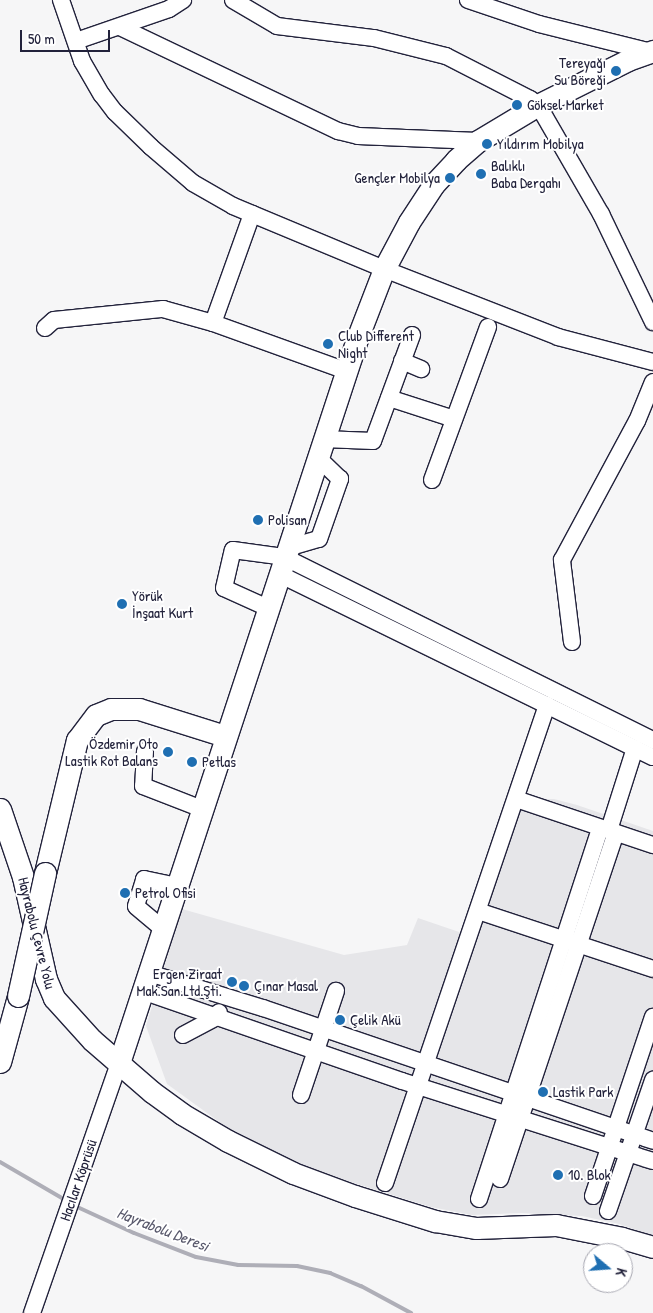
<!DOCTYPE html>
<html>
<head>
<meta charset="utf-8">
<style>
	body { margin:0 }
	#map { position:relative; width:653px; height:1313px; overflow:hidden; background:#f6f6f7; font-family:"Patrick Hand",sans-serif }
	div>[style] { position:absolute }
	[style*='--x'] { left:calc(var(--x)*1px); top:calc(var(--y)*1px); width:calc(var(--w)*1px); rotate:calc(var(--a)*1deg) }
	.built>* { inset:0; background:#e6e6e9 }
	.stream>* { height:4px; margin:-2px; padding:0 2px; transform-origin:2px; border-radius:2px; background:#aeaeb7 }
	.roads { filter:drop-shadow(1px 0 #22223b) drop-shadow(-1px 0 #22223b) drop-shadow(0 1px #22223b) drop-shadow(0 -1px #22223b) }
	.minor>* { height:16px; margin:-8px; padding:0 8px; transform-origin:8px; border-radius:8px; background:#fff }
	.major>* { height:21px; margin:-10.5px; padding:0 10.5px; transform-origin:10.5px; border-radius:10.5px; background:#fff }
	.bridges { filter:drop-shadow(1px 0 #22223b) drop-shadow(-1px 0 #22223b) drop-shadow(0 1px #22223b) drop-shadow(0 -1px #22223b) }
	.major-bridge>* { height:21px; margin:-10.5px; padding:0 10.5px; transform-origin:10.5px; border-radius:10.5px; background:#fff }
	.dots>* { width:14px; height:14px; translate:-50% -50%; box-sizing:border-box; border:2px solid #fff; border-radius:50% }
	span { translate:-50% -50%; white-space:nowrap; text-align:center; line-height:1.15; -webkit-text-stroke:4px #fff; paint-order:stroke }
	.poi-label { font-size:15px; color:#22223b }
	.right { translate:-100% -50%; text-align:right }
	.left { translate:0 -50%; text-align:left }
	.street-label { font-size:15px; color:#22223b }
	.water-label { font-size:16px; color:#5a5a6d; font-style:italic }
	.north { position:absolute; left:583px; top:1243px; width:50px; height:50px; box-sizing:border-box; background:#fff; border:1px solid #a7a7b1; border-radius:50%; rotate:108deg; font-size:14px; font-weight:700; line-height:20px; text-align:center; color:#22223b }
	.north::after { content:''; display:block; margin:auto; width:18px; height:22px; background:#1f6fb2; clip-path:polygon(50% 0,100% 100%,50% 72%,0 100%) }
	.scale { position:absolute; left:20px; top:30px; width:90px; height:22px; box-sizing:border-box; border:2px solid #22223b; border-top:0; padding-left:6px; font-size:15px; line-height:18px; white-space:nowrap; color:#22223b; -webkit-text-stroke:4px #fff; paint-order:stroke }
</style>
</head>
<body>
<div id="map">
	<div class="built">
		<i style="clip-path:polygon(536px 799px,554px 799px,577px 805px,653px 831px,653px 1236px,619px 1224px,582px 1216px,522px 1213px,472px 1215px,431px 1207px,354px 1183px,278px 1156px,225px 1126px,167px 1084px,146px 1026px,182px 909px,344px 955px,407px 945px,418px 918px,462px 933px,509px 811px)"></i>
	</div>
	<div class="stream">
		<i style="--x:0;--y:1162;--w:78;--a:30.2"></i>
		<i style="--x:73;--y:1205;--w:67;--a:24.7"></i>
		<i style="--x:134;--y:1233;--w:66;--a:21.2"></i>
		<i style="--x:196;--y:1257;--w:43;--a:10.8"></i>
		<i style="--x:238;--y:1265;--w:59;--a:1"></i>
		<i style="--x:297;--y:1266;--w:34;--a:12"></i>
		<i style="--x:330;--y:1273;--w:34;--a:23"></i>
		<i style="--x:361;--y:1286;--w:57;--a:28.4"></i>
	</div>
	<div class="roads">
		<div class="minor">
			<i style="--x:61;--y:0;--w:65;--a:71"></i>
			<i style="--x:82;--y:61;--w:39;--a:60"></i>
			<i style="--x:102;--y:95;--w:21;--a:53"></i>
			<i style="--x:115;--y:112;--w:50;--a:44.2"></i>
			<i style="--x:151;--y:147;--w:55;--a:40.6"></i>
			<i style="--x:193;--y:183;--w:46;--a:29.9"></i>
			<i style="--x:233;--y:206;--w:164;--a:22.6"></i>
			<i style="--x:384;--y:269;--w:187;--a:21.3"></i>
			<i style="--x:558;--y:337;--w:98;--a:14.7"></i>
			<i style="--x:233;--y:0;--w:51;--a:30.6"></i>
			<i style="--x:277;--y:26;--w:98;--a:7.1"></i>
			<i style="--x:374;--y:38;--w:74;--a:14"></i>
			<i style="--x:446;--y:56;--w:94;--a:27.1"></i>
			<i style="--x:530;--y:99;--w:10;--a:37"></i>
			<i style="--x:538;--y:105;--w:126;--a:60"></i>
			<i style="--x:601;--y:214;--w:120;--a:64.3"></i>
			<i style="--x:468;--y:0;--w:75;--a:18.7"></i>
			<i style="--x:539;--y:24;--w:115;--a:14"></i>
			<i style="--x:120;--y:27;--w:242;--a:25.5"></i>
			<i style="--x:338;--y:131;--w:21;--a:14"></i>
			<i style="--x:358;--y:136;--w:120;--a:2.4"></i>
			<i style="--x:76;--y:41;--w:98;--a:-19"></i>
			<i style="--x:169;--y:9;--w:17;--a:-33"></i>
			<i style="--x:213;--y:323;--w:116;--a:-70.3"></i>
			<i style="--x:45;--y:328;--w:12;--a:-42"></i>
			<i style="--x:54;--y:320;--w:110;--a:-5.8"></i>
			<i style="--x:163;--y:309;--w:52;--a:15.6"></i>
			<i style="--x:213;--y:323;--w:141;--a:19.8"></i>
			<i style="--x:402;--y:361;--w:21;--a:23"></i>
			<i style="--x:389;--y:398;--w:68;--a:17.9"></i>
			<i style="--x:323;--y:439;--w:50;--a:2.3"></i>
			<i style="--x:373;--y:441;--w:113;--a:-69.8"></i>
			<i style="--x:432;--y:480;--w:163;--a:-69.9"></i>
			<i style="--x:287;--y:548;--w:33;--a:-16"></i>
			<i style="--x:319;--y:539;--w:64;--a:-70.7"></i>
			<i style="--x:340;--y:479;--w:32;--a:-136"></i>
			<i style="--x:279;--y:574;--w:416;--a:26.1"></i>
			<i style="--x:268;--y:608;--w:48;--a:-155.6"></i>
			<i style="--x:224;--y:588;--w:39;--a:-77"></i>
			<i style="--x:233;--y:550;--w:51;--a:7.8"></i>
			<i style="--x:284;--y:557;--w:412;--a:26.4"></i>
			<i style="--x:572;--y:642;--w:83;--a:-97"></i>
			<i style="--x:562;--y:560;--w:158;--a:-61.7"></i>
			<i style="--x:637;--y:421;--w:42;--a:-67.7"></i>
			<i style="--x:145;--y:751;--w:35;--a:93"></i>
			<i style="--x:143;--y:786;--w:63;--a:21.3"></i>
			<i style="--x:516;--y:799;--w:145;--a:18.6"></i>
			<i style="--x:609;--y:830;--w:86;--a:-72.4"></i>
			<i style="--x:478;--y:911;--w:184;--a:18.3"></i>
			<i style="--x:163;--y:929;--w:35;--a:-140"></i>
			<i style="--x:136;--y:906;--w:28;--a:-73"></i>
			<i style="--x:144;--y:879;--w:34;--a:12"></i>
			<i style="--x:149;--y:973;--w:119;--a:17.1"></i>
			<i style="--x:263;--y:1008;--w:412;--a:18.8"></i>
			<i style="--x:142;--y:991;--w:275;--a:19.1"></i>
			<i style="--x:402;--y:1081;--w:263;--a:17.7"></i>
			<i style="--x:183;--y:1035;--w:38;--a:-28"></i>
			<i style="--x:217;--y:1017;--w:5;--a:-68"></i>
			<i style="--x:301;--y:1095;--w:110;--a:-71.4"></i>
			<i style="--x:500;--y:1179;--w:365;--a:-71.5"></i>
			<i style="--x:385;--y:1183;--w:505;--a:-71.28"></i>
			<i style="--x:593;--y:1196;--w:189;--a:-71.5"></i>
			<i style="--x:479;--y:1199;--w:390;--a:-71.9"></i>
			<i style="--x:608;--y:1211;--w:139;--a:-71"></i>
			<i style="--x:32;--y:1313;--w:265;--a:-70.8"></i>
		</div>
		<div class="major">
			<i style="--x:0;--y:809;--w:72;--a:71.3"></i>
			<i style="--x:23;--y:877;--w:105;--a:77.3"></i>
			<i style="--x:46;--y:979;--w:21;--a:67"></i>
			<i style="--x:54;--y:998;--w:57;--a:47.9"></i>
			<i style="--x:92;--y:1040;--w:79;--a:40.9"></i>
			<i style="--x:152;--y:1092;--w:37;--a:36"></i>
			<i style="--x:182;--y:1114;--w:53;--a:30.4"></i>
			<i style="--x:228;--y:1141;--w:72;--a:26.2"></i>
			<i style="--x:293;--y:1173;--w:66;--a:20.4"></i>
			<i style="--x:355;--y:1196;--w:84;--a:17.4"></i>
			<i style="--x:435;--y:1221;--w:42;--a:9.7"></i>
			<i style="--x:476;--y:1228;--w:80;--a:-2.1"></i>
			<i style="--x:556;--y:1225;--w:67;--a:11.1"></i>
			<i style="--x:622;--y:1238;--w:32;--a:16"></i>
			<i style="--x:45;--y:873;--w:137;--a:-76.5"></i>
			<i style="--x:77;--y:740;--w:31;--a:-53"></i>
			<i style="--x:96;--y:715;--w:16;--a:-22"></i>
			<i style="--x:111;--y:709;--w:28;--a:0"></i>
			<i style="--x:139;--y:709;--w:90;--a:17.4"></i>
			<i style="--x:0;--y:1062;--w:68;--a:-74.7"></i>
			<i style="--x:119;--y:1063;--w:762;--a:-71.8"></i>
			<i style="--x:357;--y:339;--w:75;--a:-68.9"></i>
			<i style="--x:384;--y:269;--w:53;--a:-62"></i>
			<i style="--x:409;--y:222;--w:45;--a:-56.7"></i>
			<i style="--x:434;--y:184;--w:33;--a:-47"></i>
			<i style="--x:456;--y:160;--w:29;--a:-41"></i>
			<i style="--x:478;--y:141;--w:70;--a:-31"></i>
			<i style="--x:538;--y:105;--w:101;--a:-26.6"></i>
			<i style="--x:628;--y:60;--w:27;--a:-20"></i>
		</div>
	</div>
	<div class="bridges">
		<div class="major-bridge">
			<i style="--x:18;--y:996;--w:126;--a:-77.6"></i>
		</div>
	</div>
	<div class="dots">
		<i style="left:616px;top:71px;background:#1f6fb2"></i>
		<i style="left:517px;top:105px;background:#1f6fb2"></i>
		<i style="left:487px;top:144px;background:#1f6fb2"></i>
		<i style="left:481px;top:174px;background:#1f6fb2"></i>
		<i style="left:450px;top:178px;background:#1f6fb2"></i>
		<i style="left:328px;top:344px;background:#1f6fb2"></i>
		<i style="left:258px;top:520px;background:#1f6fb2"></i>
		<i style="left:122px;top:604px;background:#1f6fb2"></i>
		<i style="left:168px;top:752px;background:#1f6fb2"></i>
		<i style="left:192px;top:762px;background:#1f6fb2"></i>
		<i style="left:125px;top:893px;background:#1f6fb2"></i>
		<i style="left:232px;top:982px;background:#1f6fb2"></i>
		<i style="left:244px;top:986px;background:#1f6fb2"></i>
		<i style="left:340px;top:1020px;background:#1f6fb2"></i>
		<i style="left:543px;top:1092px;background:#1f6fb2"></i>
		<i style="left:558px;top:1175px;background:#1f6fb2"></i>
	</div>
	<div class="poi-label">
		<span class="right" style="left:606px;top:71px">Tereyağı<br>Su Böreği</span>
		<span class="left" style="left:527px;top:105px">Göksel Market</span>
		<span class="left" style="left:497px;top:144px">Yıldırım Mobilya</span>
		<span class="left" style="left:491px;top:174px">Balıklı<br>Baba Dergahı</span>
		<span class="right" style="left:440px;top:178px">Gençler Mobilya</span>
		<span class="left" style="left:338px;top:344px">Club Different<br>Night</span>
		<span class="left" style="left:268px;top:520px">Polisan</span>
		<span class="left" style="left:132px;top:604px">Yörük<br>İnşaat Kurt</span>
		<span class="right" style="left:158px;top:752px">Özdemir Oto<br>Lastik Rot Balans</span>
		<span class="left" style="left:202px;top:762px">Petlas</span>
		<span class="left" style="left:135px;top:893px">Petrol Ofisi</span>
		<span class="right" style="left:222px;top:982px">Ergen Ziraat<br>Mak.San.Ltd.Şti.</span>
		<span class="left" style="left:254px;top:986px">Çınar Masal</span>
		<span class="left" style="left:350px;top:1020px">Çelik Akü</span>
		<span class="left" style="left:553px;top:1092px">Lastik Park</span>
		<span class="left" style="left:568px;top:1175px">10. Blok</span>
	</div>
	<div class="street-label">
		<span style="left:37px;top:933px;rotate:76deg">Hayrabolu Çevre Yolu</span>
		<span style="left:78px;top:1180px;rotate:-71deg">Hacılar Köprüsü</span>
	</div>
	<div class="water-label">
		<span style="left:163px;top:1229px;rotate:21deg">Hayrabolu Deresi</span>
	</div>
	<div class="north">K</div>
	<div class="scale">50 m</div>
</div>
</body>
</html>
